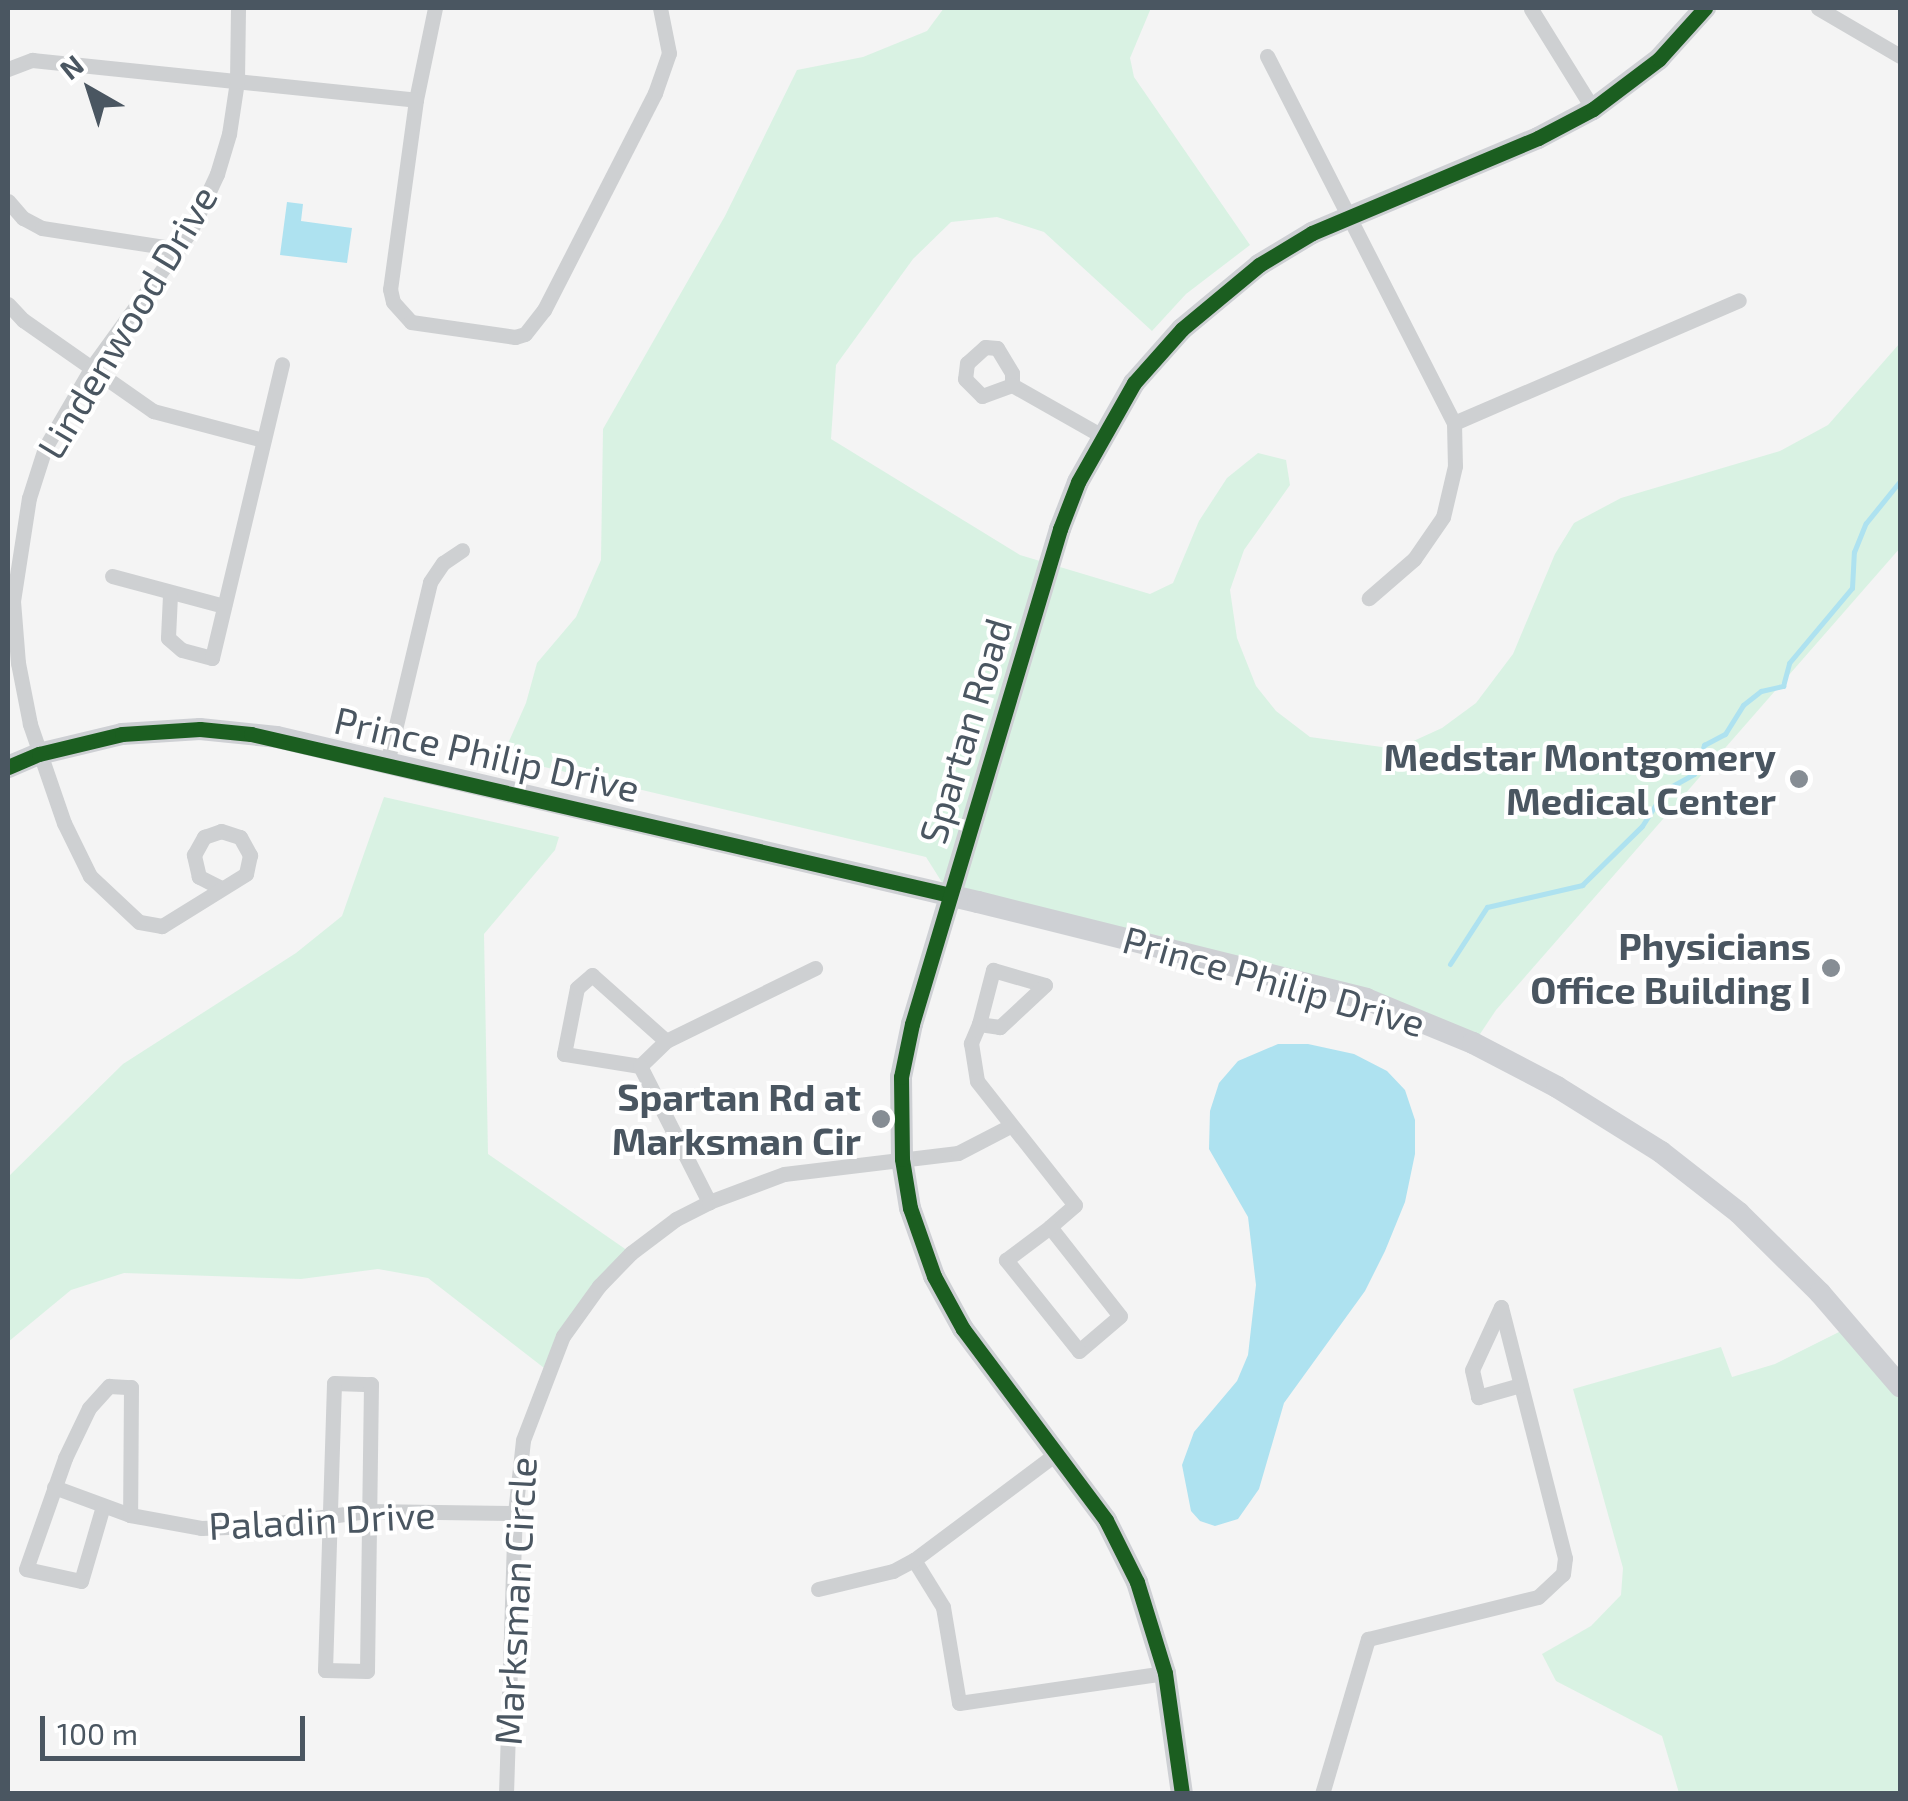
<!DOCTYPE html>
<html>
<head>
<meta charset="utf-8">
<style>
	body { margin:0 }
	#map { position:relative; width:1908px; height:1801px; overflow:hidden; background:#f4f4f4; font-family:"Exo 2",sans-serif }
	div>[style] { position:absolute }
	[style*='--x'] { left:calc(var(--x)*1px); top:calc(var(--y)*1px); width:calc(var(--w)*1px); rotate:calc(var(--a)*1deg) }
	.green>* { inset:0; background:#d9f2e3 }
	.water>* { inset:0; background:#aee2f0 }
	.stream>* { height:5px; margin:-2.5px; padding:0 2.5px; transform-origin:2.5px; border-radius:2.5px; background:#aee2f0 }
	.street>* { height:15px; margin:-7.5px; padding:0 7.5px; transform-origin:7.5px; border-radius:7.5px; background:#ced0d2 }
	.secondary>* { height:22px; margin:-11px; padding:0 11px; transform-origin:11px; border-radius:11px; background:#ced0d4 }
	.cycleway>* { height:15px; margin:-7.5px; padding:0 7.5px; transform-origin:7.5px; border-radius:7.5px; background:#1b5e20 }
	.dots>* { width:28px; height:28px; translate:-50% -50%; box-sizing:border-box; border:5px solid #fff; border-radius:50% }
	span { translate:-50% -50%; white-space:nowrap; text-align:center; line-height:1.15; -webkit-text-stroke:8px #fff; paint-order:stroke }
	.street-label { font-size:38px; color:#4a5661 }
	.poi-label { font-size:38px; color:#4a5661; font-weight:700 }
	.right { translate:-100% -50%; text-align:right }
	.frame { position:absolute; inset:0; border:10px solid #4a5661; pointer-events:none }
	.north { position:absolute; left:40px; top:40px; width:100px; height:100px; -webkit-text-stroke:8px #fff; paint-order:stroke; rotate:321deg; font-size:28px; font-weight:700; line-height:40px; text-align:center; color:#4a5661 }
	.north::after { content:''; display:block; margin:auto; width:35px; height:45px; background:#4a5661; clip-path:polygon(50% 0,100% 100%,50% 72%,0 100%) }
	.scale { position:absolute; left:40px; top:1716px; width:265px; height:45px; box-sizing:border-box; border:5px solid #4a5661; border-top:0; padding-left:12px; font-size:30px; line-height:35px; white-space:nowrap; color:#4a5661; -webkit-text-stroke:8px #fff; paint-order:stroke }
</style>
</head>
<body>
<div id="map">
	<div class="green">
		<i style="clip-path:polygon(944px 8px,1151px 8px,1130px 58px,1134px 77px,1250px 245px,1186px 294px,1152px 331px,1044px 232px,997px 217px,951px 222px,913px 259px,836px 365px,831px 439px,1020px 555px,1150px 594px,1173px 583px,1199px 521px,1227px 478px,1258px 453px,1286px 460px,1290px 485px,1244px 550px,1230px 590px,1237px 638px,1256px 686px,1276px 711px,1310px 737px,1396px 749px,1442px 728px,1476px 703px,1513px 654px,1555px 554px,1574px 523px,1621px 498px,1780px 451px,1828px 425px,1900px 343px,1900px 548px,1496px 1010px,1474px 1043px,1366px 999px,950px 895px,926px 857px,502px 757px,526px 703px,537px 663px,576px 617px,601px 560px,603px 429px,725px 216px,797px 70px,863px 57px,927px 31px)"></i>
		<i style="clip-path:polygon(384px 797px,559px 837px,555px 850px,484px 934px,488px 1154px,631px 1253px,548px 1371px,428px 1278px,378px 1269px,301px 1279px,124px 1273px,71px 1290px,8px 1342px,8px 1177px,123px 1064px,296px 953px,342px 916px)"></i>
		<i style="clip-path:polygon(1849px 1327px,1900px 1386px,1900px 1793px,1679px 1793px,1662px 1736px,1556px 1681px,1542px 1654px,1591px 1626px,1621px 1595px,1623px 1568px,1573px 1389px,1721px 1347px,1732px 1377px,1775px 1364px)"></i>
	</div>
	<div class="water">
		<i style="clip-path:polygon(287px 202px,303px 204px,301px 221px,352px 228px,347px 263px,280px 255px)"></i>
		<i style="clip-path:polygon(1278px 1044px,1308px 1044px,1354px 1054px,1387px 1071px,1405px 1090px,1415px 1120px,1415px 1154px,1405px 1202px,1385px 1251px,1365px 1291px,1284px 1403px,1259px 1489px,1238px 1519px,1215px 1526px,1200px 1521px,1191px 1511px,1182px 1465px,1194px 1432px,1237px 1381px,1248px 1355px,1256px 1285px,1248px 1217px,1209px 1149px,1210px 1111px,1219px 1083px,1238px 1061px)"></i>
	</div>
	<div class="stream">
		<i style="--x:1450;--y:964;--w:68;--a:-57"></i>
		<i style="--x:1487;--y:907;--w:98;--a:-13"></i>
		<i style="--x:1582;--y:885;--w:84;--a:-44.5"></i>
		<i style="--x:1642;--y:826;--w:43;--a:-57.4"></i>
		<i style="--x:1665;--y:790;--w:33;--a:-29"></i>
		<i style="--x:1694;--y:774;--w:31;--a:-71"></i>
		<i style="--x:1704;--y:745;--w:24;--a:-28"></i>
		<i style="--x:1725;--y:734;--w:34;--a:-58"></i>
		<i style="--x:1743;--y:705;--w:23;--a:-38"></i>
		<i style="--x:1761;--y:691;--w:23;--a:-13"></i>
		<i style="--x:1783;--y:686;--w:24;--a:-75"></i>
		<i style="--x:1789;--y:663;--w:98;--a:-50"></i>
		<i style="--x:1852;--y:588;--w:36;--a:-87"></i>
		<i style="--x:1854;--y:552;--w:31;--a:-68"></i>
		<i style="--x:1866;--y:523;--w:54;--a:-51"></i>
	</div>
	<div class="street">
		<i style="--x:435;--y:8;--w:94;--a:101.7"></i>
		<i style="--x:416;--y:100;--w:191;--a:97.8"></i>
		<i style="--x:390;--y:289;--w:13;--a:77"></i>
		<i style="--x:393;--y:302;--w:27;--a:48"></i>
		<i style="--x:411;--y:322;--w:105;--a:8.2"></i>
		<i style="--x:515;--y:337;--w:10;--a:-17"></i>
		<i style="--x:525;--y:334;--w:31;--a:-52"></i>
		<i style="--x:544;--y:310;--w:244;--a:-62.9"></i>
		<i style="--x:655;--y:93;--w:42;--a:-70.7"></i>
		<i style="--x:669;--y:53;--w:46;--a:-101.3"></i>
		<i style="--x:1818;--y:8;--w:95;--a:30.3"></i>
		<i style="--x:1531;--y:9;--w:118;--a:58.2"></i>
		<i style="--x:1267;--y:56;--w:412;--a:63"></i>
		<i style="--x:1454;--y:423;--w:43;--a:88.7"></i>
		<i style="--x:1455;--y:466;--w:52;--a:103.2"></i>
		<i style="--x:1443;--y:517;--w:51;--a:124.6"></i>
		<i style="--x:1414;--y:559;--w:60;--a:139.1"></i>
		<i style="--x:8;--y:69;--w:26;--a:-21"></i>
		<i style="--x:32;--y:60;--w:386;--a:5.9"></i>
		<i style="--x:8;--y:201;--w:23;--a:49"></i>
		<i style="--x:23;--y:218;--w:21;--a:28"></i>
		<i style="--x:42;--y:228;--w:138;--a:8.8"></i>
		<i style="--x:8;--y:304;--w:22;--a:47"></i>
		<i style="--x:23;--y:320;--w:159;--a:35"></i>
		<i style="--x:153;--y:411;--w:114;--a:14.8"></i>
		<i style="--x:1012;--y:385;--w:12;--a:-90"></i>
		<i style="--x:1012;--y:373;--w:29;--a:-121"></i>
		<i style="--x:997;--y:348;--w:12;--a:-175"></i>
		<i style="--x:985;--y:347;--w:24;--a:138"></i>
		<i style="--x:967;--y:363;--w:16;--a:97"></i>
		<i style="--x:965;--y:379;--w:24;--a:45"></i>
		<i style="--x:982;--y:396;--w:32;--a:-20"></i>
		<i style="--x:1012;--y:385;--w:103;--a:29.5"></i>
		<i style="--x:1454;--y:423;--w:310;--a:-23.3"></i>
		<i style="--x:112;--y:576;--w:116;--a:15"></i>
		<i style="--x:170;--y:595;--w:43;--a:92.7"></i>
		<i style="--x:168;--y:638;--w:18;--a:41"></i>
		<i style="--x:182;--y:650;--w:31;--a:15"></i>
		<i style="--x:212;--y:658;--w:302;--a:-76.6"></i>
		<i style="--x:387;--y:763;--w:186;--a:-76.6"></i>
		<i style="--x:430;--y:582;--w:23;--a:-56"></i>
		<i style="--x:443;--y:563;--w:23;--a:-34"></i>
		<i style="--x:221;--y:888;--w:25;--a:-153"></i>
		<i style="--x:199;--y:877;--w:23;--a:-103"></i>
		<i style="--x:194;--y:855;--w:21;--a:-61"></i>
		<i style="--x:204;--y:837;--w:18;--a:-19"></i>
		<i style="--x:221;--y:831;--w:20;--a:18"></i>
		<i style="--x:240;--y:837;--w:21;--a:61"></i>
		<i style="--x:250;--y:855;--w:19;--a:102"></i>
		<i style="--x:246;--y:874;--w:99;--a:148.2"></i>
		<i style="--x:162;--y:926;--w:23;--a:-170"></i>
		<i style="--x:139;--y:922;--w:67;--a:-136.8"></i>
		<i style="--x:90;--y:876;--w:59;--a:-116.1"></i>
		<i style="--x:64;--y:823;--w:105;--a:-109"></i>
		<i style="--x:30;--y:724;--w:62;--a:-101.1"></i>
		<i style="--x:18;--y:663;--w:62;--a:-94.6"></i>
		<i style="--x:13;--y:601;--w:104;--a:-81.2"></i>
		<i style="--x:29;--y:498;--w:52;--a:-72.3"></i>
		<i style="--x:45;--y:448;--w:94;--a:-59.9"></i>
		<i style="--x:92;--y:367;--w:169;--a:-54.1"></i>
		<i style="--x:191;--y:230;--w:62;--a:-65.1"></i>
		<i style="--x:217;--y:174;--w:42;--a:-73.3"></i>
		<i style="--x:229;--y:134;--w:54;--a:-81.4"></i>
		<i style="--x:237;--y:81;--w:73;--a:-89.2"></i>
		<i style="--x:979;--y:1024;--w:56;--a:-75.5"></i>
		<i style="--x:993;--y:970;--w:54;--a:16.1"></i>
		<i style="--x:1045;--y:985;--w:62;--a:137"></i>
		<i style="--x:1000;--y:1027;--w:21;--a:-172"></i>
		<i style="--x:979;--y:1024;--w:21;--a:113"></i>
		<i style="--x:971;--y:1043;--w:38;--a:81"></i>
		<i style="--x:977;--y:1081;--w:158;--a:51.7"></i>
		<i style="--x:1075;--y:1205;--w:33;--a:139"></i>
		<i style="--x:1050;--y:1227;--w:113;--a:51.8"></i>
		<i style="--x:1120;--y:1316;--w:54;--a:139.5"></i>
		<i style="--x:1079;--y:1351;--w:117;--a:-128.7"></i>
		<i style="--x:1006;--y:1260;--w:55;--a:-36.9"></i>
		<i style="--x:666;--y:1041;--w:166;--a:-26.1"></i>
		<i style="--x:640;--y:1066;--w:77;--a:-171"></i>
		<i style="--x:564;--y:1054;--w:67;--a:-78.9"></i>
		<i style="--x:577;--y:988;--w:20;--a:-41"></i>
		<i style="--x:592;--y:975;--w:99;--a:41.7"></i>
		<i style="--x:666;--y:1041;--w:36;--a:136"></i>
		<i style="--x:640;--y:1066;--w:153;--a:63.1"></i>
		<i style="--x:334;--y:1383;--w:37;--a:2"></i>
		<i style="--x:371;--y:1384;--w:287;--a:90.8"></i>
		<i style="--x:367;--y:1671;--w:42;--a:-178.6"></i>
		<i style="--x:325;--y:1670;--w:287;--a:-88.2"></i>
		<i style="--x:54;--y:1487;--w:81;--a:20.2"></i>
		<i style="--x:130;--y:1515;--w:72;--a:10.4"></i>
		<i style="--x:201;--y:1528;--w:55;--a:-2.1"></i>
		<i style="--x:256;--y:1526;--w:112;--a:-7.7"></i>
		<i style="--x:367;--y:1511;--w:148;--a:0.8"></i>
		<i style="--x:103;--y:1506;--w:78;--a:106.3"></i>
		<i style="--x:81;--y:1581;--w:56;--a:-167.7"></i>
		<i style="--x:26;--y:1569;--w:118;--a:-70.6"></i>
		<i style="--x:65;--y:1458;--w:55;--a:-64.4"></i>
		<i style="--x:89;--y:1408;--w:30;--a:-48"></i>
		<i style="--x:109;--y:1386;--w:22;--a:3"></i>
		<i style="--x:131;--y:1387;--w:128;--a:90.4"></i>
		<i style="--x:914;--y:1560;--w:55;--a:58.3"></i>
		<i style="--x:943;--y:1607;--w:97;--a:80.5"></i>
		<i style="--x:959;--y:1703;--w:208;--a:-8.3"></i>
		<i style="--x:818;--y:1589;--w:77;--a:-13.5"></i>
		<i style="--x:893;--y:1571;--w:24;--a:-28"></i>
		<i style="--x:914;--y:1560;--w:179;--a:-36.8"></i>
		<i style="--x:506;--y:1794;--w:281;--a:-88.2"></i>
		<i style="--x:515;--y:1513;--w:73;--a:-83.7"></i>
		<i style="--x:523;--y:1440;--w:111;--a:-69"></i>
		<i style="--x:563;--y:1336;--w:62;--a:-54.2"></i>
		<i style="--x:599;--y:1286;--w:46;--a:-45.9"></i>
		<i style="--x:631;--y:1253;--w:56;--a:-37.1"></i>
		<i style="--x:676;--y:1219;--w:37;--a:-27"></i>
		<i style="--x:709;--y:1202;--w:80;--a:-20.5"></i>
		<i style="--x:784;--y:1174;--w:175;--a:-6.9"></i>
		<i style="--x:958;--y:1153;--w:59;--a:-27.4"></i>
		<i style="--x:1322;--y:1794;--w:162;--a:-73.5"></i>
		<i style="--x:1368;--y:1639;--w:175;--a:-13.9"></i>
		<i style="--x:1538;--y:1597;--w:34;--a:-43"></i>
		<i style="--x:1563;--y:1574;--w:16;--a:-83"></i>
		<i style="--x:1565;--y:1558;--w:259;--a:-104.3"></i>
		<i style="--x:1501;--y:1307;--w:69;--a:114.7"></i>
		<i style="--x:1472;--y:1370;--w:28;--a:77"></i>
		<i style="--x:1478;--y:1397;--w:44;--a:-15.9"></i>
	</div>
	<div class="secondary">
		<i style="--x:8;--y:767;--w:34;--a:-23"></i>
		<i style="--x:39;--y:754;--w:85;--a:-13.5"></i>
		<i style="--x:122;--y:734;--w:78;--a:-3.7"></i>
		<i style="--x:200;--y:729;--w:77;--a:5.9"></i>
		<i style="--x:277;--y:737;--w:720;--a:13.25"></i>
		<i style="--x:978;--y:902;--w:400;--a:14"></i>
		<i style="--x:1366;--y:999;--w:116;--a:22.4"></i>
		<i style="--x:1473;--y:1043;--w:95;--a:27.6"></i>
		<i style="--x:1557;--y:1087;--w:123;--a:32"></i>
		<i style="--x:1661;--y:1152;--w:99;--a:38"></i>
		<i style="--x:1739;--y:1213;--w:114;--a:44.6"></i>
		<i style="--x:1820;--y:1293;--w:123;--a:49.3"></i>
		<i style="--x:1182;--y:1794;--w:122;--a:-98"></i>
		<i style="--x:1165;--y:1673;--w:95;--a:-107.1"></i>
		<i style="--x:1137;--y:1582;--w:69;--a:-116.6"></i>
		<i style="--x:1106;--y:1520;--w:239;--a:-126.8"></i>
		<i style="--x:963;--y:1329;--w:60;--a:-118.7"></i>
		<i style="--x:934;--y:1276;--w:72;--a:-109.4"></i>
		<i style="--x:910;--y:1208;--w:50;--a:-99.3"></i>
		<i style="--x:902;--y:1159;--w:82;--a:-90.7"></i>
		<i style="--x:901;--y:1077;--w:54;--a:-78.3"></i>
		<i style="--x:912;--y:1024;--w:517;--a:-73.35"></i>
		<i style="--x:1060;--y:529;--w:50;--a:-69"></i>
		<i style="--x:1078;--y:482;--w:114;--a:-60.5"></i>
		<i style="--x:1134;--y:383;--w:72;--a:-48.4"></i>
		<i style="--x:1182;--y:329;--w:100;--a:-39.7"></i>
		<i style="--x:1259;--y:265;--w:62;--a:-31.1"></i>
		<i style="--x:1312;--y:233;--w:245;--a:-22.8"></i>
		<i style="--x:1538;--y:138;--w:62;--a:-27.8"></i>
		<i style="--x:1593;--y:109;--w:83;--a:-37.1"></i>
		<i style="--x:1659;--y:59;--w:69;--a:-48"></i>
	</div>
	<div class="cycleway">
		<i style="--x:8;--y:767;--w:34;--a:-23"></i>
		<i style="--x:39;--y:754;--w:85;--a:-13.5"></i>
		<i style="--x:122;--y:734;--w:78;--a:-3.7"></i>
		<i style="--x:200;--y:729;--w:51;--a:5.6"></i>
		<i style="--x:251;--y:734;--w:717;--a:12.97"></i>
		<i style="--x:1182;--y:1794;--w:122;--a:-98"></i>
		<i style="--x:1165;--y:1673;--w:95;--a:-107.1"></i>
		<i style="--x:1137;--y:1582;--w:69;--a:-116.6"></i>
		<i style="--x:1106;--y:1520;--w:239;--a:-126.8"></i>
		<i style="--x:963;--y:1329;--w:60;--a:-118.7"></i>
		<i style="--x:934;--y:1276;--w:72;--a:-109.4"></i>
		<i style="--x:910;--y:1208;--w:50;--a:-99.3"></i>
		<i style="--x:902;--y:1159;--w:82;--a:-90.7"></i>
		<i style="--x:901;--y:1077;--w:54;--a:-78.3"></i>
		<i style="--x:912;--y:1024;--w:517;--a:-73.35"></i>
		<i style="--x:1060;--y:529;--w:50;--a:-69"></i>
		<i style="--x:1078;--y:482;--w:114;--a:-60.5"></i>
		<i style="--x:1134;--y:383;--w:72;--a:-48.4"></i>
		<i style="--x:1182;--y:329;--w:100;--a:-39.7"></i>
		<i style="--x:1259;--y:265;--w:62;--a:-31.1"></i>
		<i style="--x:1312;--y:233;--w:245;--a:-22.8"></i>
		<i style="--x:1538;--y:138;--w:62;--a:-27.8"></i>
		<i style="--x:1593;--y:109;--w:83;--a:-37.1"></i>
		<i style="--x:1659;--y:59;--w:69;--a:-48"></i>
	</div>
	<div class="dots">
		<i style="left:1799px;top:779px;background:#868d94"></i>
		<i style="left:1831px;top:968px;background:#868d94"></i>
		<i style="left:881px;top:1119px;background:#868d94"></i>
	</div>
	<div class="street-label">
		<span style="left:127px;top:322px;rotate:-59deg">Lindenwood Drive</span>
		<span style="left:965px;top:731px;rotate:-73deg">Spartan Road</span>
		<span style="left:487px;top:754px;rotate:13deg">Prince Philip Drive</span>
		<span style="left:1274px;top:981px;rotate:16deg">Prince Philip Drive</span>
		<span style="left:322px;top:1520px;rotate:-3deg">Paladin Drive</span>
		<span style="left:515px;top:1601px;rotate:-87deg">Marksman Circle</span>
	</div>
	<div class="poi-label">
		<span class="right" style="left:1776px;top:779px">Medstar Montgomery<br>Medical Center</span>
		<span class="right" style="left:1811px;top:968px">Physicians<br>Office Building I</span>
		<span class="right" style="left:861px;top:1119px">Spartan Rd at<br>Marksman Cir</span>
	</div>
	<div class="frame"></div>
	<div class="north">N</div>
	<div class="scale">100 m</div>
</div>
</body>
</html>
